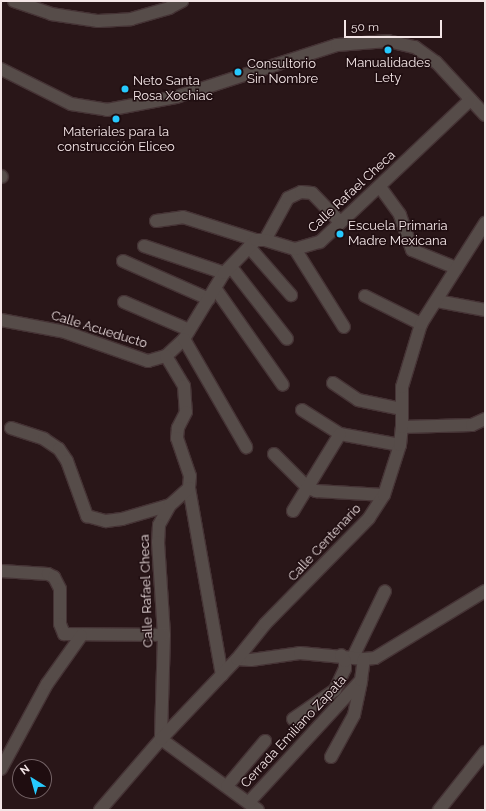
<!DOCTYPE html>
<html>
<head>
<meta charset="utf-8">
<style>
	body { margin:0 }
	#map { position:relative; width:486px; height:811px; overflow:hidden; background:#291618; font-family:Raleway,sans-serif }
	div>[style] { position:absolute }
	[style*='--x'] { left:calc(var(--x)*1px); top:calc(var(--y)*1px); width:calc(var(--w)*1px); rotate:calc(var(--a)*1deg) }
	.roads { filter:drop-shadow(1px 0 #453335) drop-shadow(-1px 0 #453335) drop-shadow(0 1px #453335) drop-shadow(0 -1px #453335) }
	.minor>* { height:12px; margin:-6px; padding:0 6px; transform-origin:6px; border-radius:6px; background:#564c49 }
	.dots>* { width:11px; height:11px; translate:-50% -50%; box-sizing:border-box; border:2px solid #1f0d10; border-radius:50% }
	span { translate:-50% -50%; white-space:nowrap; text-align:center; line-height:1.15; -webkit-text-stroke:3px #1f0d10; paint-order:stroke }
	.poi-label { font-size:13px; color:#f3e5e6 }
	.left { translate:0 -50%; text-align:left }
	.street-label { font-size:13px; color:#f3e5e6 }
	.frame { position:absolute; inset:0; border:2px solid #f3e5e6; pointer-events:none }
	.north { position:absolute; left:12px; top:759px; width:40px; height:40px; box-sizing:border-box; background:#1f0d10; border:1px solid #746366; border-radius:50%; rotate:323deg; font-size:11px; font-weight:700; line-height:16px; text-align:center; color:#f3e5e6 }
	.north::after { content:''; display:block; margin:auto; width:14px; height:18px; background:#26c9fe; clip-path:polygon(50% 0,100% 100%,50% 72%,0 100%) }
	.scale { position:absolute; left:344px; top:20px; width:98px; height:18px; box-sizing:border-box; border:2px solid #f3e5e6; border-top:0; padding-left:5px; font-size:12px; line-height:14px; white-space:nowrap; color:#f3e5e6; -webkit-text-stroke:3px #1f0d10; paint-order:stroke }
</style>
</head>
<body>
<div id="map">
	<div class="roads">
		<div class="minor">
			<i style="--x:14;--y:1;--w:39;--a:19"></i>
			<i style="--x:51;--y:14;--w:48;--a:8.5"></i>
			<i style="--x:98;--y:21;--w:33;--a:-3"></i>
			<i style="--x:131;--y:19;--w:40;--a:-16"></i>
			<i style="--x:169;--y:8;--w:15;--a:-28"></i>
			<i style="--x:1;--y:69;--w:78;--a:26.6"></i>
			<i style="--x:71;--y:104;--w:36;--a:9"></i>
			<i style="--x:107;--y:110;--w:70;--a:-10.7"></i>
			<i style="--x:176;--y:97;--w:169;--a:-17.9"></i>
			<i style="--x:337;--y:45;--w:51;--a:-4.5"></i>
			<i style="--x:388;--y:41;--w:28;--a:13"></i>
			<i style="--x:415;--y:47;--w:26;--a:36"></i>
			<i style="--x:436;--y:62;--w:72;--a:47.2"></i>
			<i style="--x:1;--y:176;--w:1;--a:45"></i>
			<i style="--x:380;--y:187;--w:34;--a:54"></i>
			<i style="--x:400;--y:215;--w:37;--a:71"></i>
			<i style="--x:412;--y:250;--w:48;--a:22.2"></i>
			<i style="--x:156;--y:221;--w:27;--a:-8"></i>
			<i style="--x:183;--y:217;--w:77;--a:17.5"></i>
			<i style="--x:265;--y:240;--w:48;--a:-61.3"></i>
			<i style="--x:288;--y:198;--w:14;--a:-25"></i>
			<i style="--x:301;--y:192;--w:11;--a:5"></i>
			<i style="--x:312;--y:193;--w:40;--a:46"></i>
			<i style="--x:144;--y:246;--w:84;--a:18.6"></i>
			<i style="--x:249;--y:247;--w:64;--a:48.8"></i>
			<i style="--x:295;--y:249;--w:92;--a:57.9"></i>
			<i style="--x:123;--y:261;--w:94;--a:23.8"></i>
			<i style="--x:231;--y:267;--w:91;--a:52.1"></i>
			<i style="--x:215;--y:288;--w:118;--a:55"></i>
			<i style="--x:365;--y:296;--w:63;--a:26.6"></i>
			<i style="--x:437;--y:301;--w:49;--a:10.6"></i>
			<i style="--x:124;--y:302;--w:71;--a:23.3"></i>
			<i style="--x:1;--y:320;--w:65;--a:10.6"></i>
			<i style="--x:65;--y:332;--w:88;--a:19.3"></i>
			<i style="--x:148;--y:361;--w:19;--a:-16"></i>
			<i style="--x:166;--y:356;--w:25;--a:-43"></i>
			<i style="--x:184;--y:339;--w:77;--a:-58.8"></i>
			<i style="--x:224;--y:273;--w:46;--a:-45.9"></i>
			<i style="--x:256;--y:240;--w:9;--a:0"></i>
			<i style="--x:265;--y:240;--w:31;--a:17"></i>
			<i style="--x:295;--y:249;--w:26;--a:-16"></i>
			<i style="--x:320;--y:242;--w:207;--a:-43.4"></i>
			<i style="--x:184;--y:339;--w:125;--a:60.1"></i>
			<i style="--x:166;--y:356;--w:35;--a:59"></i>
			<i style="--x:184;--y:386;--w:26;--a:86"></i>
			<i style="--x:186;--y:412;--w:18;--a:117"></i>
			<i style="--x:178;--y:428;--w:10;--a:96"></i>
			<i style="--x:177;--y:438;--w:40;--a:71.1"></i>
			<i style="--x:190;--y:476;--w:12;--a:95"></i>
			<i style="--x:189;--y:488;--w:190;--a:80"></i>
			<i style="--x:333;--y:383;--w:30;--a:34"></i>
			<i style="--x:358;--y:400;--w:45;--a:11.6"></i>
			<i style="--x:302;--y:410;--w:45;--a:32.3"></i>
			<i style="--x:340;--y:434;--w:61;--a:10.4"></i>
			<i style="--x:402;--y:427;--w:70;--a:-1.6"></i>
			<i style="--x:472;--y:425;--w:14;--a:-25"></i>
			<i style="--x:11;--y:428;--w:35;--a:18"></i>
			<i style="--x:44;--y:439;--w:18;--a:34"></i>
			<i style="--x:59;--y:449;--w:14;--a:56"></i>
			<i style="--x:67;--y:461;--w:59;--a:70"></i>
			<i style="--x:87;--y:516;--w:20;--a:15"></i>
			<i style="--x:106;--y:521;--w:16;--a:-7"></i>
			<i style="--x:122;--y:519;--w:50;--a:-16.3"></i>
			<i style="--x:274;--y:454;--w:48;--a:45"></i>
			<i style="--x:308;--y:488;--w:9;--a:21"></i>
			<i style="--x:316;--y:491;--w:68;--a:3.4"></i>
			<i style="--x:189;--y:488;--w:25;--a:138"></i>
			<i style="--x:170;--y:505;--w:23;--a:119"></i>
			<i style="--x:159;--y:525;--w:17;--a:93"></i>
			<i style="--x:158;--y:542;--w:93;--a:86.3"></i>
			<i style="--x:164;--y:635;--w:104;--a:91.7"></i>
			<i style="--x:161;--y:739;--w:120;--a:36.2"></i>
			<i style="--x:293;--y:511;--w:90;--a:-58.6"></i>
			<i style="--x:1;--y:571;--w:47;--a:3.7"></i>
			<i style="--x:48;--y:574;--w:7;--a:27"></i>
			<i style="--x:54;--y:577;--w:13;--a:63"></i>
			<i style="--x:60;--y:589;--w:35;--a:90"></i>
			<i style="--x:60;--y:624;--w:11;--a:68"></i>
			<i style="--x:64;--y:634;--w:100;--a:0.6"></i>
			<i style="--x:353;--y:657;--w:73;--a:-64.1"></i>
			<i style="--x:237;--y:659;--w:14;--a:4"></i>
			<i style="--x:251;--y:660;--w:49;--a:-8.1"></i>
			<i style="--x:300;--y:653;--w:64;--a:5.4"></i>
			<i style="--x:364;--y:659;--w:11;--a:-5"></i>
			<i style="--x:375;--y:658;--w:129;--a:-31.3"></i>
			<i style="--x:293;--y:719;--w:51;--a:-34.6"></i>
			<i style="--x:335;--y:690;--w:23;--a:-65"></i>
			<i style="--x:345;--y:669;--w:8;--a:-90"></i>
			<i style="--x:345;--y:661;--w:7;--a:-124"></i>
			<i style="--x:331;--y:757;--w:48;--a:-61.3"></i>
			<i style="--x:354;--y:715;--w:34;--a:-78"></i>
			<i style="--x:1;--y:769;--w:97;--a:-61.6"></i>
			<i style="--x:47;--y:684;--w:59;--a:-54.7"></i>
			<i style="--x:227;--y:786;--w:59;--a:-49.8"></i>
			<i style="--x:249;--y:802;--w:166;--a:-47.4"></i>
			<i style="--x:361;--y:680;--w:21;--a:-82"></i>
			<i style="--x:100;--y:810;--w:94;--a:-49.3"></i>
			<i style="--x:161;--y:739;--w:110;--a:-46.5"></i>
			<i style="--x:237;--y:659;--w:45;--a:-51.3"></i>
			<i style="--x:265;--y:624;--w:148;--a:-45.5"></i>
			<i style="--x:369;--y:518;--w:27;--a:-57"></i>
			<i style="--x:384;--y:495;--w:52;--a:-72.3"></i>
			<i style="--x:400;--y:445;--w:18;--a:-84"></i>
			<i style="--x:402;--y:427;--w:40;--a:-90"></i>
			<i style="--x:402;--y:387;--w:66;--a:-73.2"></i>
			<i style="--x:421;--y:324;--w:120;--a:-57.6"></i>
			<i style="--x:439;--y:810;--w:74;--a:-51.6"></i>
		</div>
	</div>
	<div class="dots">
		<i style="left:388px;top:50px;background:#26c9fe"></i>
		<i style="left:238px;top:72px;background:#26c9fe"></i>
		<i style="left:125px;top:89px;background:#26c9fe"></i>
		<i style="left:116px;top:119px;background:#26c9fe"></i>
		<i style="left:340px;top:234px;background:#26c9fe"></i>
	</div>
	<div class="poi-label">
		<span style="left:388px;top:71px">Manualidades<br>Lety</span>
		<span class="left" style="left:247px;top:72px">Consultorio<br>Sin Nombre</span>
		<span class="left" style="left:133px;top:89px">Neto Santa<br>Rosa Xochiac</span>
		<span style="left:116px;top:140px">Materiales para la<br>construcción Eliceo</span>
		<span class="left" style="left:348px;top:234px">Escuela Primaria<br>Madre Mexicana</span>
	</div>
	<div class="street-label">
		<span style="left:352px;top:192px;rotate:-43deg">Calle Rafael Checa</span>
		<span style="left:99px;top:330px;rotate:17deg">Calle Acueducto</span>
		<span style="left:325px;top:543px;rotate:-47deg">Calle Centenario</span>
		<span style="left:147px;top:591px;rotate:-92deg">Calle Rafael Checa</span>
		<span style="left:294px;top:732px;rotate:-47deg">Cerrada Emiliano Zapata</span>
	</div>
	<div class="frame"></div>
	<div class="north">N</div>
	<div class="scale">50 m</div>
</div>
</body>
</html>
